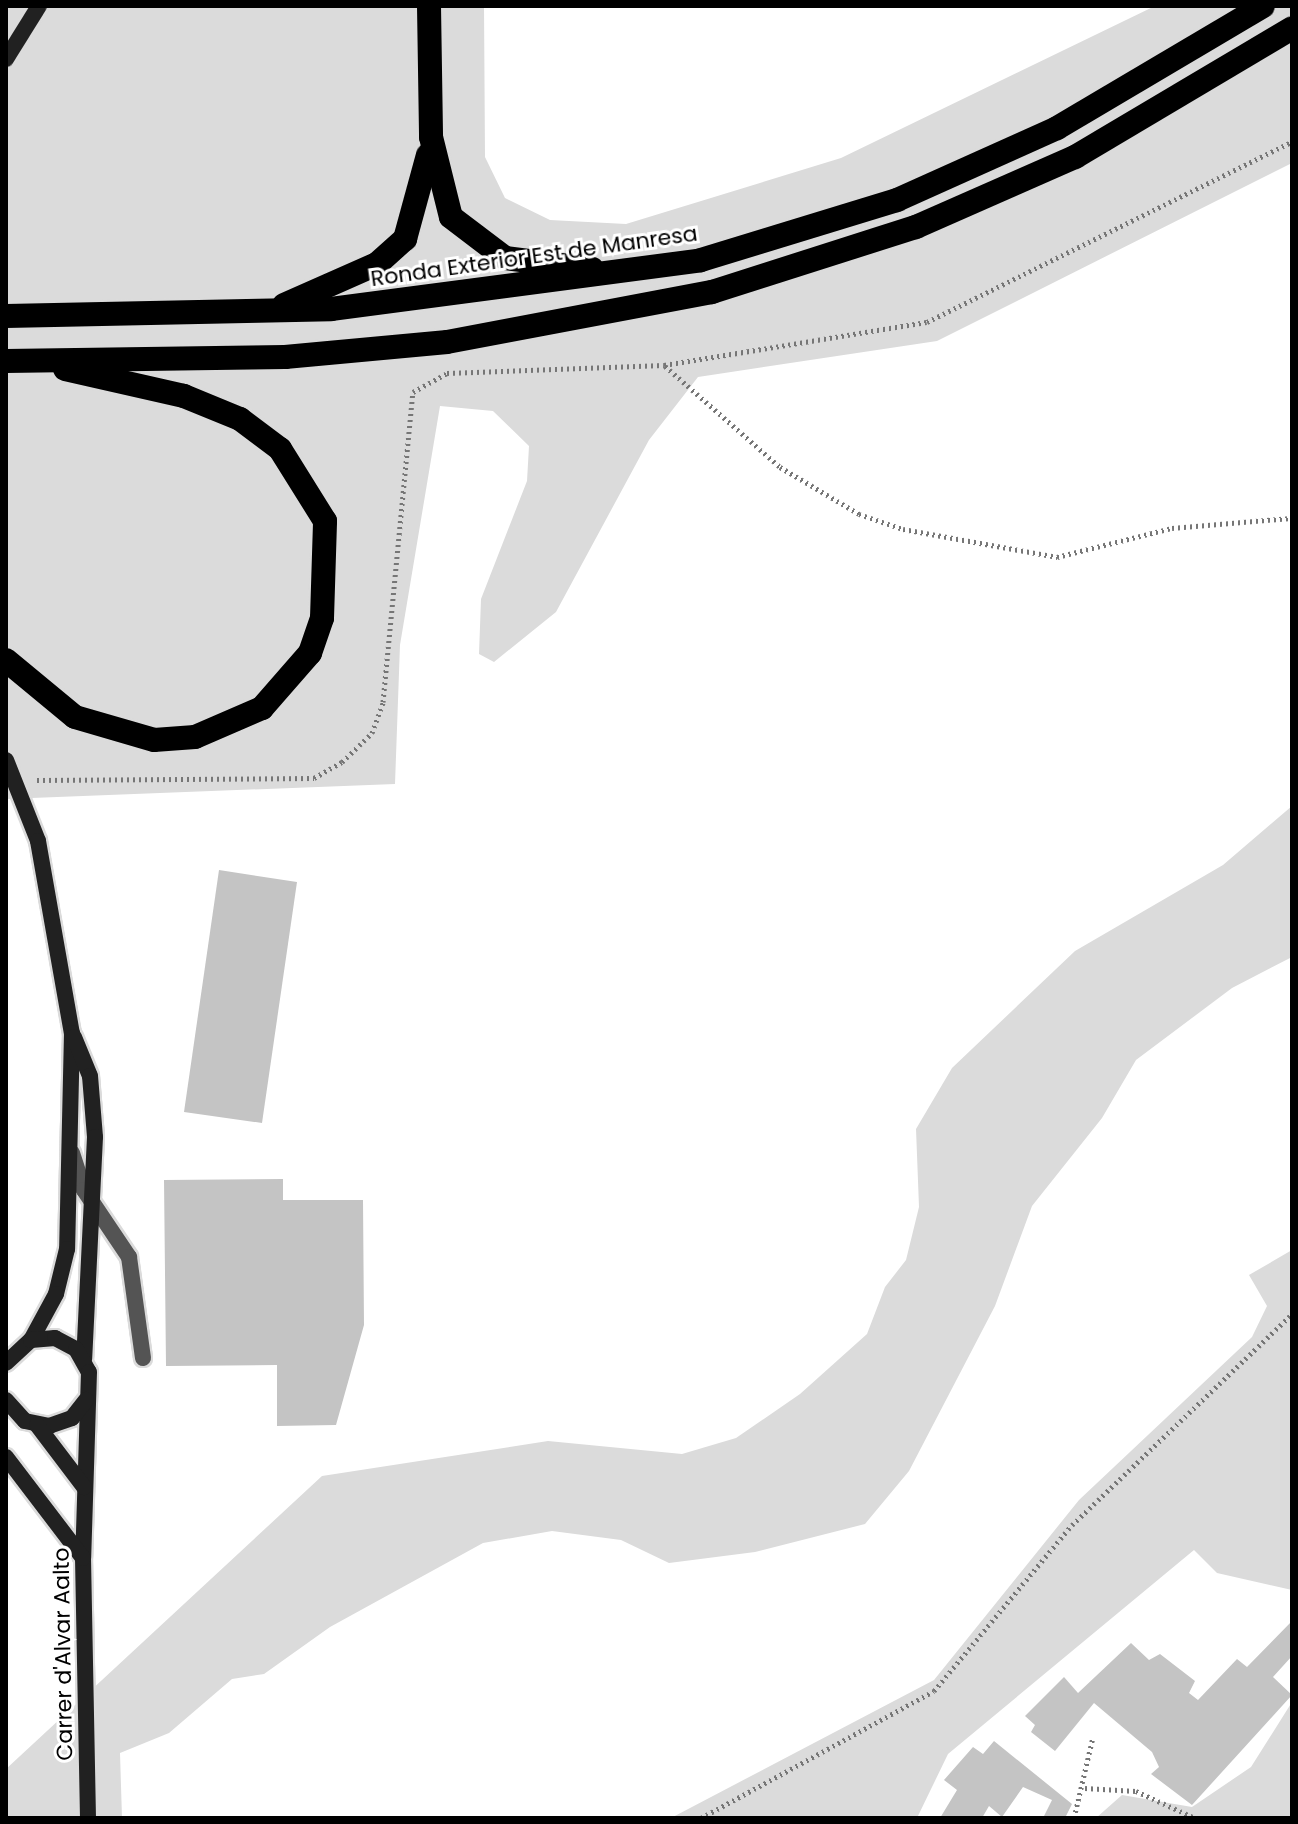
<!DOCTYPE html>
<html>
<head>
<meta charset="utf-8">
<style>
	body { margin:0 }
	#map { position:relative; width:1298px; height:1824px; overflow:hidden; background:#fff; font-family:Poppins,sans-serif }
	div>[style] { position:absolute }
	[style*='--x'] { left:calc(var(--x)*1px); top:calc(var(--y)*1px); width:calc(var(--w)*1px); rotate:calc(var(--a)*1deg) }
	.green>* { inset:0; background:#dbdbdb }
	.building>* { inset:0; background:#c4c4c4 }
	.path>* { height:5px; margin-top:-2.5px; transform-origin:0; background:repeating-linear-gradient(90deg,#767676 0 2px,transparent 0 6px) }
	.roads { filter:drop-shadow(2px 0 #dbdbdb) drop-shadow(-2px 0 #dbdbdb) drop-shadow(0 2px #dbdbdb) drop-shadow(0 -2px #dbdbdb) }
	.lane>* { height:16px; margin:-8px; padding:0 8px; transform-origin:8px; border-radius:8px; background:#545454 }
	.secondary>* { height:16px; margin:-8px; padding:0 8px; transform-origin:8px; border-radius:8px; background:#212121 }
	.highway>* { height:24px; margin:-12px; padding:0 12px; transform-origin:12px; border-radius:12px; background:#000 }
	span { translate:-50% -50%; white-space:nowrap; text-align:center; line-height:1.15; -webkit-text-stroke:6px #fff; paint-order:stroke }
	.street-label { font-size:22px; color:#000 }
	.frame { position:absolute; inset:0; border:8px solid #000; pointer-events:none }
</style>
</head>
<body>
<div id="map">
	<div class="green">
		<i style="clip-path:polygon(6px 6px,484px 6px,485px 157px,505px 198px,550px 220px,626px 224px,841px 158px,1155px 6px,1292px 6px,1292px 163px,937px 341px,698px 377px,649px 440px,556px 612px,494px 662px,479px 654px,481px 599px,527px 481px,529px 446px,493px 411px,440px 406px,400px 645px,395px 784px,6px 799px)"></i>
		<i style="clip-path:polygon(1292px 806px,1292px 957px,1232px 988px,1136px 1060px,1102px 1118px,1032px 1206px,995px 1306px,909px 1471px,865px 1524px,755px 1552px,669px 1563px,621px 1540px,552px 1531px,483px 1543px,330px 1627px,264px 1674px,232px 1679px,169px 1733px,120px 1753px,122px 1818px,6px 1818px,6px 1769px,322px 1476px,548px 1441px,682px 1454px,736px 1438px,800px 1394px,867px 1334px,885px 1287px,906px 1260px,919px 1207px,916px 1129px,952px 1068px,1075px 951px,1223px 865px)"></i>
		<i style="clip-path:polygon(1292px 1250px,1292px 1590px,1217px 1573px,1194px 1550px,948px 1754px,917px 1818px,671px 1818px,934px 1680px,1079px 1500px,1252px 1337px,1267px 1306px,1249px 1275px)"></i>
		<i style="clip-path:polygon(1292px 1702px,1292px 1818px,1096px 1818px,1122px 1795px,1192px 1807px,1251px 1767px)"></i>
	</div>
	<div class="building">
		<i style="clip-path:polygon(219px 870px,297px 882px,262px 1123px,184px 1112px)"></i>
		<i style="clip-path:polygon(283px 1179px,283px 1200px,363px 1200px,364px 1325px,336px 1425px,277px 1426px,277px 1365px,166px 1366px,164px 1180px)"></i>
		<i style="clip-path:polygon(1292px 1621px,1292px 1656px,1273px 1677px,1292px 1695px,1192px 1805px,1151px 1774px,1159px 1767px,1152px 1752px,1094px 1703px,1055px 1751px,1031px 1732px,1035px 1725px,1025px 1716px,1064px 1677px,1078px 1693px,1131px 1643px,1149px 1660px,1160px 1654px,1195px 1681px,1189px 1693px,1198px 1700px,1237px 1659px,1247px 1667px)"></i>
		<i style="clip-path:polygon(994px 1741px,1072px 1804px,1065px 1818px,1043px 1818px,1052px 1800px,1023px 1787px,1002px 1817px,989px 1806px,982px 1818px,940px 1818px,957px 1790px,944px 1780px,973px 1747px,983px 1754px)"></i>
	</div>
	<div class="path">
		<i style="--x:665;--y:366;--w:153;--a:41.3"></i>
		<i style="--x:780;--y:467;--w:92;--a:30.7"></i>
		<i style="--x:859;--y:514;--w:46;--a:18.8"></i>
		<i style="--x:903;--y:529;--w:157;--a:10.3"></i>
		<i style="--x:1057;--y:557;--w:119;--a:-14.2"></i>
		<i style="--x:1172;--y:528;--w:120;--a:-4.8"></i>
		<i style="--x:37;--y:780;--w:277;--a:-0.4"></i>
		<i style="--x:314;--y:778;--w:32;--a:-30"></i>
		<i style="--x:342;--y:762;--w:42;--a:-44"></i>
		<i style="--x:372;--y:733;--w:33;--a:-70"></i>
		<i style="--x:383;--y:702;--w:311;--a:-84.5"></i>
		<i style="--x:413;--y:392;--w:39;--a:-29"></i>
		<i style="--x:447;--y:373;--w:217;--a:-2.1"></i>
		<i style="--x:664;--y:365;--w:266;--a:-9.3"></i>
		<i style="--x:927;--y:322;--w:407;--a:-26.3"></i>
		<i style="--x:1085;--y:1788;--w:51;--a:3.4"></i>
		<i style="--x:1136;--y:1791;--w:65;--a:24.6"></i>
		<i style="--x:701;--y:1818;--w:265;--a:-28.6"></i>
		<i style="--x:934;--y:1691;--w:216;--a:-50.3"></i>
		<i style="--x:1072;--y:1525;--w:305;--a:-43.8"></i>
		<i style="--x:1074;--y:1818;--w:83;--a:-76.8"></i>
	</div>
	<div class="roads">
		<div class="lane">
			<i style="--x:72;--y:1153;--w:39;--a:72"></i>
			<i style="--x:84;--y:1190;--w:81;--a:56.1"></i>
			<i style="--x:129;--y:1257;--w:102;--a:82.1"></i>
		</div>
		<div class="secondary">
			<i style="--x:6;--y:59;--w:62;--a:-58.1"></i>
			<i style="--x:6;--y:760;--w:87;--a:68.4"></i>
			<i style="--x:38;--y:841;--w:195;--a:80"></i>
			<i style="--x:72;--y:1033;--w:216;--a:91.3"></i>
			<i style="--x:67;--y:1249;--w:46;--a:103.7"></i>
			<i style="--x:56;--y:1294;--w:52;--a:118.5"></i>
			<i style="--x:74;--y:1037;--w:42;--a:67.7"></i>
			<i style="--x:90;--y:1076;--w:61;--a:85.3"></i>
			<i style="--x:95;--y:1137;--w:222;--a:92.8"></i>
			<i style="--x:6;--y:1363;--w:34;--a:-43"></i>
			<i style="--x:31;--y:1340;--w:24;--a:-5"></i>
			<i style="--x:55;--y:1338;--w:24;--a:28"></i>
			<i style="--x:76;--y:1349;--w:26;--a:61"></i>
			<i style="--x:89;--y:1372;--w:186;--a:91.8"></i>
			<i style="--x:83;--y:1558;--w:260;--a:88.9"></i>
			<i style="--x:6;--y:1400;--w:28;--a:48"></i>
			<i style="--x:25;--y:1421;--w:25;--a:12"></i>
			<i style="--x:49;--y:1426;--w:24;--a:-19"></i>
			<i style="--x:72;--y:1418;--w:23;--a:-52"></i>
			<i style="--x:37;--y:1425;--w:78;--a:52.8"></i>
			<i style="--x:6;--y:1457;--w:127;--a:52.7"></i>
		</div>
		<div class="highway">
			<i style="--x:429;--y:6;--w:131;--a:89.1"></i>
			<i style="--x:431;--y:137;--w:82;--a:76"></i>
			<i style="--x:451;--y:217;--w:68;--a:37.2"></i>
			<i style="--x:505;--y:258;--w:88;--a:7.2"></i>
			<i style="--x:284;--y:305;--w:102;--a:-23.8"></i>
			<i style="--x:377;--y:264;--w:38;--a:-42"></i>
			<i style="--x:405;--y:239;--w:87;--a:-74.7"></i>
			<i style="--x:6;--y:316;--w:325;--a:-1.2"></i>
			<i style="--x:331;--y:309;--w:373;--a:-7.5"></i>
			<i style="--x:701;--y:260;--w:205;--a:-17"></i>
			<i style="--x:897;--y:200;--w:175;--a:-24.2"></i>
			<i style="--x:1057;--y:128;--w:239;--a:-30.6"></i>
			<i style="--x:6;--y:361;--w:279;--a:-0.8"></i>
			<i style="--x:285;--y:357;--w:163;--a:-5.3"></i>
			<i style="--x:447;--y:342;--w:270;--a:-10.7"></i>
			<i style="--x:712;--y:292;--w:214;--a:-17.7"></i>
			<i style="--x:916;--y:227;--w:174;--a:-23.8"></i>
			<i style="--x:1075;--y:157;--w:252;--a:-30.7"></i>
			<i style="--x:6;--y:660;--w:89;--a:39.6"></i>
			<i style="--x:75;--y:717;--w:82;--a:16.2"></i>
			<i style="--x:154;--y:740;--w:41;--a:-4.2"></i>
			<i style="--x:195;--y:737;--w:73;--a:-23.4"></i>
			<i style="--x:262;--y:708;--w:73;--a:-48.9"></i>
			<i style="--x:310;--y:653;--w:37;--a:-71"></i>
			<i style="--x:322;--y:618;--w:97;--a:-88.2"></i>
			<i style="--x:325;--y:521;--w:85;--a:-122"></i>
			<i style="--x:280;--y:449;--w:50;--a:-143.1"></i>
			<i style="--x:240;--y:419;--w:61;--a:-157.7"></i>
			<i style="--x:184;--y:396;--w:122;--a:-167.2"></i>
		</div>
	</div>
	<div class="street-label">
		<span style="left:534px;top:256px;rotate:-8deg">Ronda Exterior Est de Manresa</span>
		<span style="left:63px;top:1654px;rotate:-91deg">Carrer d'Alvar Aalto</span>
	</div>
	<div class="frame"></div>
</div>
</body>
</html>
